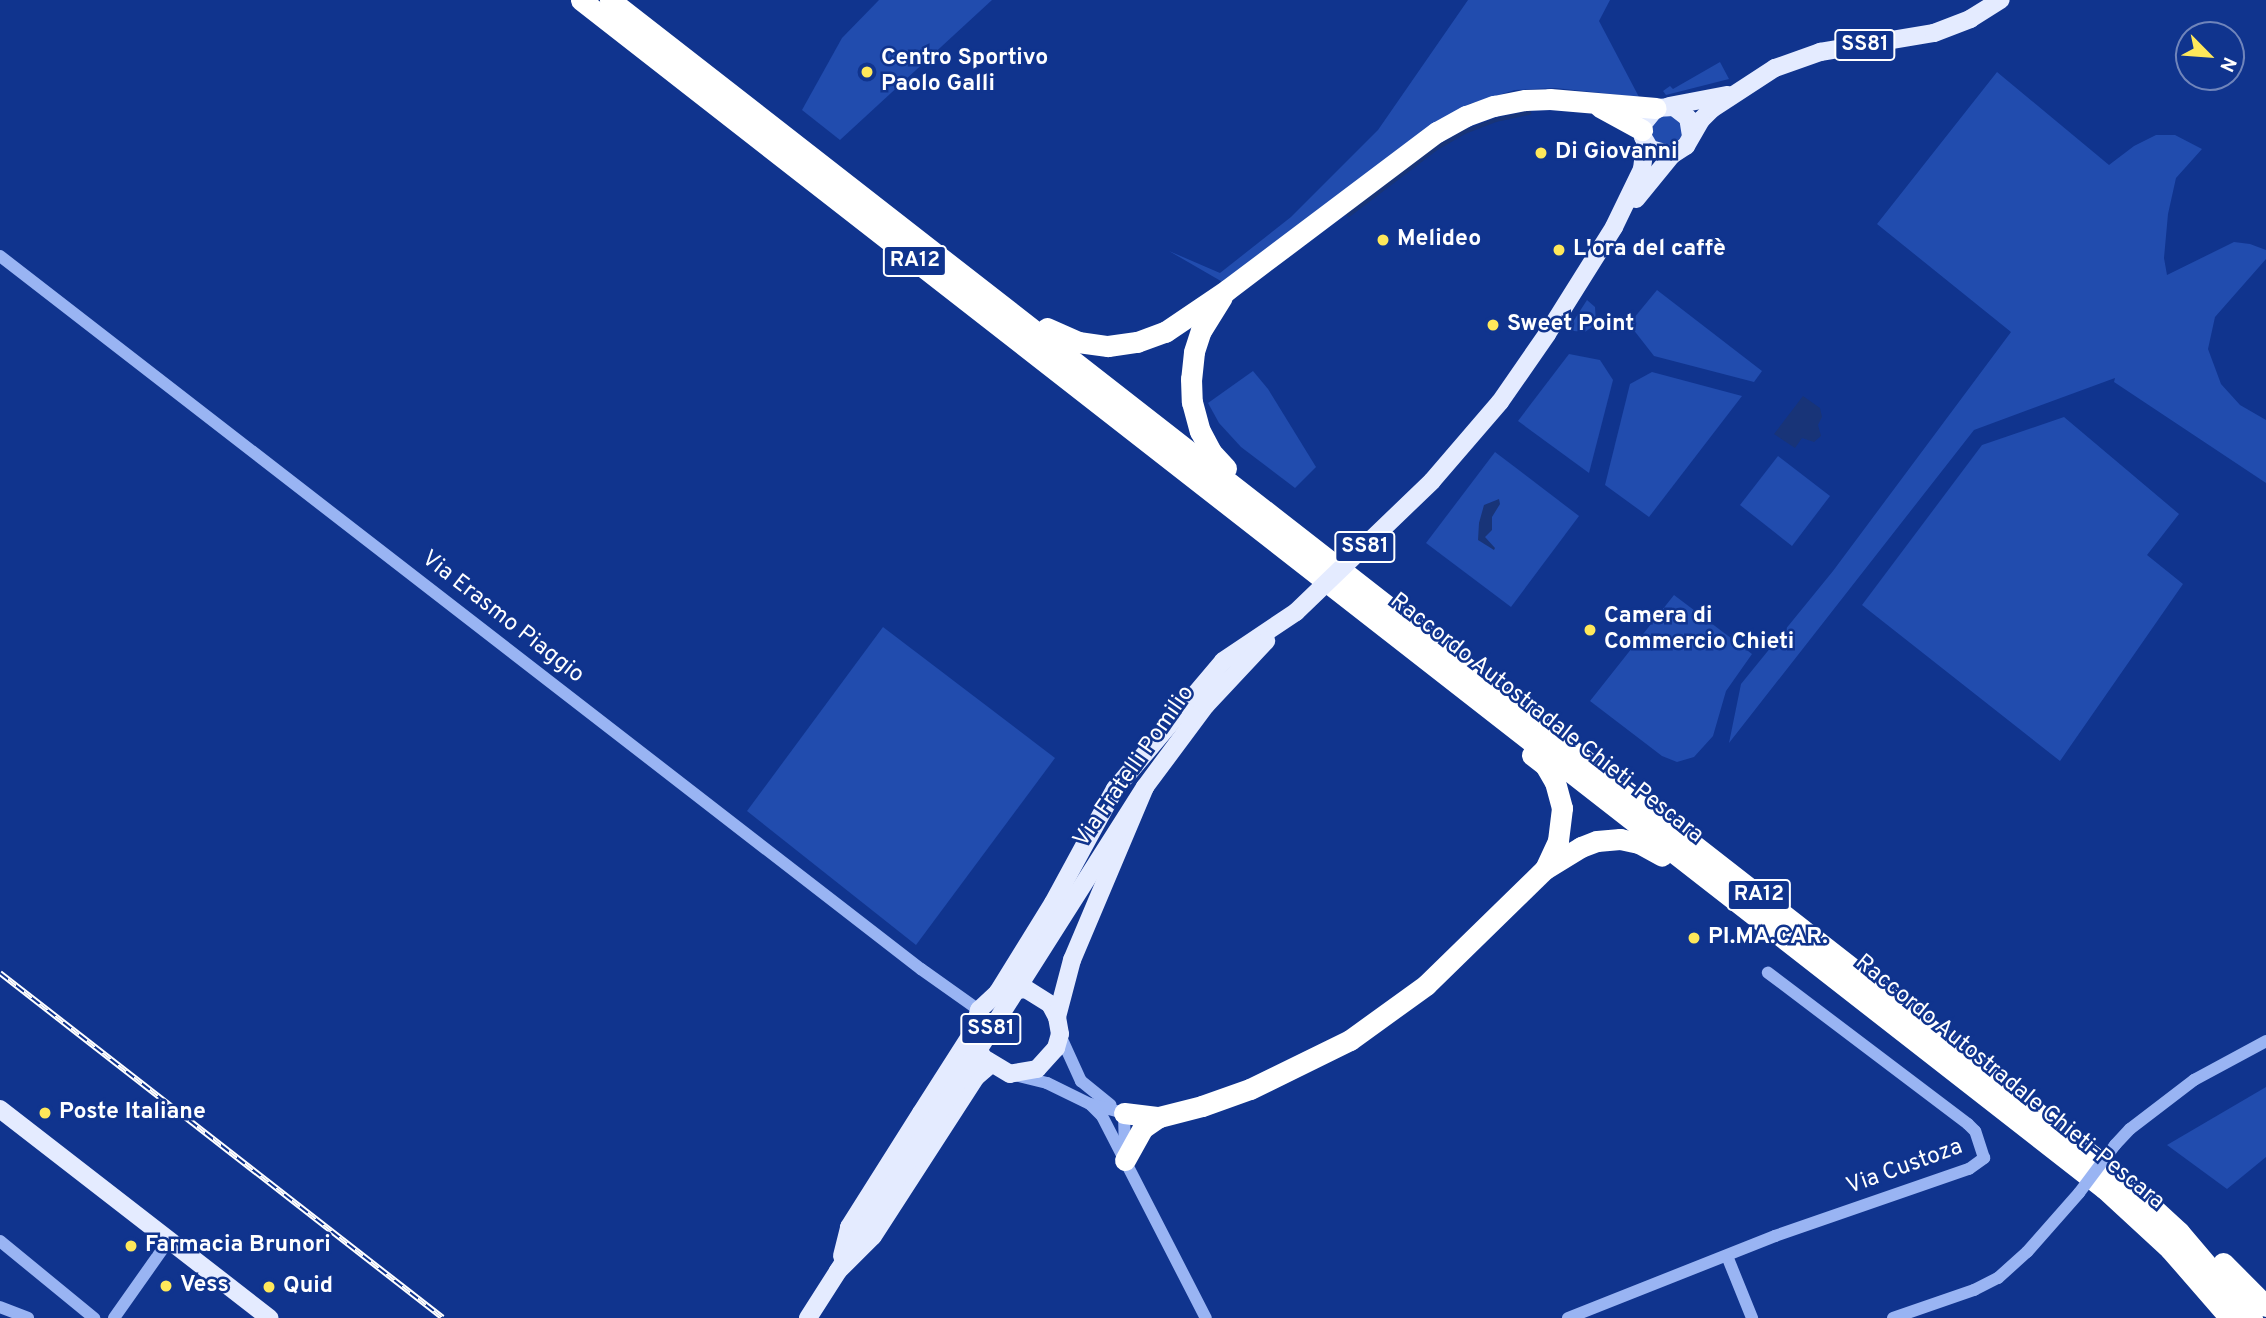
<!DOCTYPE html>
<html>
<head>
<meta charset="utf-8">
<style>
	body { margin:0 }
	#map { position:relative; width:2266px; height:1318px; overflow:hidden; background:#10348e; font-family:Overpass,sans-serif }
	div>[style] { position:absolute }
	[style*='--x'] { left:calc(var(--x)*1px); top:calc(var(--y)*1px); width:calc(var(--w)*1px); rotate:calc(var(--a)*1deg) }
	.green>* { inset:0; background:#214cae }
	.round { border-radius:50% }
	.water>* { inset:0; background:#183478 }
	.stream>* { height:3.5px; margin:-1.75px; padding:0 1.75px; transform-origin:1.75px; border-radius:1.75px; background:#183478 }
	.minor>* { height:12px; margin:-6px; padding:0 6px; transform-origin:6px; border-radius:6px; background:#99b4f3 }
	.major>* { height:18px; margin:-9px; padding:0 9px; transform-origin:9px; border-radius:9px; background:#e4ebff }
	.highway>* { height:21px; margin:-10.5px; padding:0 10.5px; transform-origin:10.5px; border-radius:10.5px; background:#fff }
	.rail>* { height:6px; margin-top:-3px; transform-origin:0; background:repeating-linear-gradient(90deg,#10348e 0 10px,#fff 0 20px); box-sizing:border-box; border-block:2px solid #fff }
	.minor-bridge>* { height:12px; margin:-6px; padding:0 6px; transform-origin:6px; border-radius:6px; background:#99b4f3 }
	.major-bridge>* { height:18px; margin:-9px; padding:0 9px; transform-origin:9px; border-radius:9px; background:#e4ebff }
	.dots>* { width:19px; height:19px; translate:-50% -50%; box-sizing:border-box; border:4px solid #10348e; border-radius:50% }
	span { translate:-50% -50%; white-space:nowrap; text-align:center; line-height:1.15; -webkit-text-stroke:5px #10348e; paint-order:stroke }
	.shield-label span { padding:2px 5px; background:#10348e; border:2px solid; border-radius:5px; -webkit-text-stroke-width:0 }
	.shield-label { font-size:21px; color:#fff; font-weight:700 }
	.poi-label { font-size:23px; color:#fff; font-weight:700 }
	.left { translate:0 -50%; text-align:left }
	.street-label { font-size:23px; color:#fff }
	.north { position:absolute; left:2175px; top:21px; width:70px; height:70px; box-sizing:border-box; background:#10348e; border:2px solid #7085bb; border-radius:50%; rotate:115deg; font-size:19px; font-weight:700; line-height:28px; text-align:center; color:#fff }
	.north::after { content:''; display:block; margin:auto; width:24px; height:32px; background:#ffe85a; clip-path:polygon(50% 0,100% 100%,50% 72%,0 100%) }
</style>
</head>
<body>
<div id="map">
	<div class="green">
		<i style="clip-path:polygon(879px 0,992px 0,840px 140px,802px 110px,842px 38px)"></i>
		<i style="clip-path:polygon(1468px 0,1610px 0,1599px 21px,1639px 97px,1555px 88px,1515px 90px,1469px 104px,1226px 284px,1169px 251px,1220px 273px,1291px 217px,1378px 130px)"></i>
		<i style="clip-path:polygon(1720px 62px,1729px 79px,1666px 95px,1663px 91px,1670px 86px,1673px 89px)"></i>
		<i style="clip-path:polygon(1997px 72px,2109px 165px,2134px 146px,2156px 135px,2175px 135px,2202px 149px,2176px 178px,2168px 214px,2164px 258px,2167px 275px,2234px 242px,2250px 244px,2266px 250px,2266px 259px,2215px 317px,2208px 349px,2221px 384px,2240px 405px,2266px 420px,2266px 483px,2114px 382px,2115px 378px,1974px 430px,1729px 743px,1741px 684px,1833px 571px,2011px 332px,1877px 224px)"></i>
		<i class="round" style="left:1652px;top:116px;width:30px;height:30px"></i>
		<i style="clip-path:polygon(1657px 290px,1762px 371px,1754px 382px,1654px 356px,1629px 324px)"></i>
		<i style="clip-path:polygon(1587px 300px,1595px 307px,1596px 324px,1585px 332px,1574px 331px,1569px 328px)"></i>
		<i style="clip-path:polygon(1569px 354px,1600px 360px,1613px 380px,1589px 473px,1518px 421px)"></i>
		<i style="clip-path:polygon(1253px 371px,1268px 389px,1316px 467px,1295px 488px,1241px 447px,1219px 423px,1208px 403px)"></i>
		<i style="clip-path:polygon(1652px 372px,1742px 396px,1649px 517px,1605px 485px,1630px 384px)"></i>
		<i style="clip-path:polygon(2064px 417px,2179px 514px,2147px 555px,2183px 584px,2060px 761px,1862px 605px,1982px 445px)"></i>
		<i style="clip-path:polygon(1495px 452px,1579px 516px,1511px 607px,1426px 543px)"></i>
		<i style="clip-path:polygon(1778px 456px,1830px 496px,1792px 546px,1740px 505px)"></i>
		<i style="clip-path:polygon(1674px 595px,1752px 654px,1726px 691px,1713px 736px,1694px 757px,1677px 762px,1662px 756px,1590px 701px)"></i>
		<i style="clip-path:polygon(883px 627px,1055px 758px,916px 945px,747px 811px)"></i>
		<i style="clip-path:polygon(2266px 1087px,2266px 1157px,2227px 1189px,2167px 1145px)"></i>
	</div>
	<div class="water">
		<i style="clip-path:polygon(1803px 396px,1820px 408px,1822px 417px,1818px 425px,1821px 436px,1814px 442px,1802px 438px,1795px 448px,1774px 434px)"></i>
		<i style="clip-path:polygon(1499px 499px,1500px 504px,1492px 517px,1492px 530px,1485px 537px,1495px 548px,1494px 550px,1478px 540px,1479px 523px,1484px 505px)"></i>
	</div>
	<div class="stream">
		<i style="--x:1349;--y:215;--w:111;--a:-37.3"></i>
		<i style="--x:1437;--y:148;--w:32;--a:-30"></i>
		<i style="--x:1465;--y:132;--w:33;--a:-21"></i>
		<i style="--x:1496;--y:120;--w:34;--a:-12"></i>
	</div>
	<div class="minor">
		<i style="--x:0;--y:256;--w:1165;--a:37.75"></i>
		<i style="--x:921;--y:969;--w:71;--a:35.3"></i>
		<i style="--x:1060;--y:1035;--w:51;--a:65.5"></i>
		<i style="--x:1081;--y:1081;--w:38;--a:39"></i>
		<i style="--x:1015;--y:1075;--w:33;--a:14"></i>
		<i style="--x:1047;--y:1083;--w:48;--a:26"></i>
		<i style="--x:1090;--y:1104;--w:35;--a:15"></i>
		<i style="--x:1090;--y:1104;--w:17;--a:45"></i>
		<i style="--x:1102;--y:1116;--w:227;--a:62.8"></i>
		<i style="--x:1124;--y:1113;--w:41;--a:88.6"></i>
		<i style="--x:2115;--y:1145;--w:22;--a:-47"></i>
		<i style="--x:2130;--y:1129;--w:81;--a:-37.4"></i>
		<i style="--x:2194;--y:1080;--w:82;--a:-28.4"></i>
		<i style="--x:0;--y:1241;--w:122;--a:39.3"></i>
		<i style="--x:1727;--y:1256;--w:67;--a:68"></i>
		<i style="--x:0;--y:1307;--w:30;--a:21"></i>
		<i style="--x:114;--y:1318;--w:95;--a:-54.8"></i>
		<i style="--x:1568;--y:1318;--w:223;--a:-21.6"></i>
		<i style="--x:1775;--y:1236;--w:205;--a:-19.1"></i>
		<i style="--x:1969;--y:1169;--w:19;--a:-36"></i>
		<i style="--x:1984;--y:1158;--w:28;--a:-108"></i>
		<i style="--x:1975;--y:1131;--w:10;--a:-135"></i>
		<i style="--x:1968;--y:1124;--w:251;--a:-142.9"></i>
		<i style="--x:1893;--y:1318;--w:86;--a:-19.1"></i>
		<i style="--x:1974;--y:1290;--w:27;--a:-27"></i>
		<i style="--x:1998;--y:1278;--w:39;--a:-42"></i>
		<i style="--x:2027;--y:1252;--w:79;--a:-48.6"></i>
	</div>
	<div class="major">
		<i style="--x:1669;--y:106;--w:60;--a:-10.6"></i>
		<i style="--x:1691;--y:136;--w:18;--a:-99"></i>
		<i style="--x:1688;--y:118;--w:18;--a:-142"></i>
		<i style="--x:1674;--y:107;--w:18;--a:177"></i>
		<i style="--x:1656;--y:108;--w:21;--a:129"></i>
		<i style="--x:1643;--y:124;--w:13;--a:90"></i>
		<i style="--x:1643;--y:137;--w:14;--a:60"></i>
		<i style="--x:1650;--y:149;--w:23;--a:15"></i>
		<i style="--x:1672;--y:155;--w:17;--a:-33"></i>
		<i style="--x:1686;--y:146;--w:30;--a:-60"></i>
		<i style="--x:1701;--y:120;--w:16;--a:-45"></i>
		<i style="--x:1712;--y:109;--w:75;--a:-33.1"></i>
		<i style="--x:1775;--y:68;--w:48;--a:-19.6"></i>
		<i style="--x:1820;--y:52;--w:116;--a:-9.5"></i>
		<i style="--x:1934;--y:33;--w:39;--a:-21"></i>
		<i style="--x:1970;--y:19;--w:36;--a:-32"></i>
		<i style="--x:1636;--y:199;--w:57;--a:-50.7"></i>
		<i style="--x:1432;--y:481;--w:104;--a:-49.3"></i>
		<i style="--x:1500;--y:402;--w:83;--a:-55.3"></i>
		<i style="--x:1547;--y:334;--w:126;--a:-57.9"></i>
		<i style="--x:1614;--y:227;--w:64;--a:-64.2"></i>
		<i style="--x:1642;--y:169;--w:26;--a:-83"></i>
		<i style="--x:998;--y:992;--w:28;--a:-6"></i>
		<i style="--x:1026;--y:989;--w:28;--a:32"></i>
		<i style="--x:1050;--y:1004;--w:15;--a:62"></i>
		<i style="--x:1057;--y:1017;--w:17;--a:80"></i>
		<i style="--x:1060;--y:1034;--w:15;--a:106"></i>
		<i style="--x:1056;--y:1048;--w:28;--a:132"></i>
		<i style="--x:1037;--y:1069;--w:27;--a:170"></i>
		<i style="--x:1010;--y:1074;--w:31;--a:-149"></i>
		<i style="--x:983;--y:1058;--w:19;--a:-115"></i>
		<i style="--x:975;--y:1041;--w:11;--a:-95"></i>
		<i style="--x:974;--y:1030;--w:21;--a:-76"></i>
		<i style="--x:979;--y:1010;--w:26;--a:-43"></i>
		<i style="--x:998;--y:992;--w:105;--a:-58.3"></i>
		<i style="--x:1053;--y:903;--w:130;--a:-61.5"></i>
		<i style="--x:1115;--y:789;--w:167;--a:-49.8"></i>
		<i style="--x:1223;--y:661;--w:88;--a:-33.9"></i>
		<i style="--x:1057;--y:1017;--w:59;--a:-75.3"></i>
		<i style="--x:1072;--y:960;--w:188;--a:-67.1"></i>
		<i style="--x:1145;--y:787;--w:102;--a:-53.4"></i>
		<i style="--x:1206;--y:705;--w:88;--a:-46.8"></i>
		<i style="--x:0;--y:1109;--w:341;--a:37.8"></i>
		<i style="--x:921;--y:1113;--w:98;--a:-57.4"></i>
		<i style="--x:808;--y:1318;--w:56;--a:-57.4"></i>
		<i style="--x:838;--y:1271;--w:49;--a:-45"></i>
		<i style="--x:873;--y:1236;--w:189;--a:-57.1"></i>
		<i style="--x:976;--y:1077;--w:18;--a:-41"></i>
	</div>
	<div class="highway">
		<i style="--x:581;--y:0;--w:1932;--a:37.96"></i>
		<i style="--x:2104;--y:1188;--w:90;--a:42.7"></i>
		<i style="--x:2170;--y:1249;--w:91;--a:49"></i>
		<i style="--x:610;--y:0;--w:1910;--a:37.94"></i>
		<i style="--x:2116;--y:1174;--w:86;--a:42.6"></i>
		<i style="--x:2179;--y:1232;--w:113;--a:49.7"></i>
		<i style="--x:1600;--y:107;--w:48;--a:28.7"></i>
		<i style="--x:1222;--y:297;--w:39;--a:122"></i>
		<i style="--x:1201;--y:330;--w:23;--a:108"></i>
		<i style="--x:1194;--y:352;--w:27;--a:96"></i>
		<i style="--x:1191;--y:379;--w:23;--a:88"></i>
		<i style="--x:1192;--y:402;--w:30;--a:75"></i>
		<i style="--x:1200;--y:431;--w:24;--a:62"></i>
		<i style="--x:1211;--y:452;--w:22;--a:47"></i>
		<i style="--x:1047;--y:328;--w:34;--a:24"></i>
		<i style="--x:1078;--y:342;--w:30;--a:8"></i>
		<i style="--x:1108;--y:346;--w:29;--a:-8"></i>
		<i style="--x:1137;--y:342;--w:30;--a:-20"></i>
		<i style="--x:1165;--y:332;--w:75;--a:-34.1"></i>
		<i style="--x:1227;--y:290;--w:263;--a:-37"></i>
		<i style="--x:1437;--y:132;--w:33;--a:-29"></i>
		<i style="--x:1466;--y:116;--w:30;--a:-20"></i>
		<i style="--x:1494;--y:106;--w:32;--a:-11"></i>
		<i style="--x:1525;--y:100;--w:25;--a:-2"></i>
		<i style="--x:1550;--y:99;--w:106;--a:4.9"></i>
		<i style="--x:1532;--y:755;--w:16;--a:38"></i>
		<i style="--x:1545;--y:765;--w:20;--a:60"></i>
		<i style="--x:1555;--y:782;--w:27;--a:75"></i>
		<i style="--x:1562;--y:808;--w:33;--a:97"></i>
		<i style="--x:1558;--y:841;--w:31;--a:115"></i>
		<i style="--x:1124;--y:1113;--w:35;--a:7"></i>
		<i style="--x:1159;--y:1117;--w:44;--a:-14.3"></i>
		<i style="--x:1202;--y:1106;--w:51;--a:-19.5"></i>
		<i style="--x:1250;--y:1089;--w:111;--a:-26.1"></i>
		<i style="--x:1350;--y:1040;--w:94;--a:-35.9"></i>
		<i style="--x:1426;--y:985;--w:166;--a:-44.3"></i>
		<i style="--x:1545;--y:869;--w:42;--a:-31.4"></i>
		<i style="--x:1581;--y:847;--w:17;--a:-21"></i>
		<i style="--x:1597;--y:841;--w:23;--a:-5"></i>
		<i style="--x:1620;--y:839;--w:19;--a:12"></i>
		<i style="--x:1639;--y:843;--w:26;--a:29"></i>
		<i style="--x:1125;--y:1160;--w:37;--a:-61"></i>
		<i style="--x:1143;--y:1128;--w:19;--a:-35"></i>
		<i style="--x:2223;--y:1263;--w:61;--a:45"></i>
	</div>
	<div class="rail">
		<i style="--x:0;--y:973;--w:561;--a:37.91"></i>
	</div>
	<div class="minor-bridge">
		<i style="--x:2079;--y:1193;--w:60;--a:-53.1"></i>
	</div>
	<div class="major-bridge">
		<i style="--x:1296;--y:612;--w:189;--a:-43.9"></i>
		<i style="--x:842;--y:1256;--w:30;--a:-76"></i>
		<i style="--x:849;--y:1227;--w:135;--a:-57.7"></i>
		<i style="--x:838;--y:1271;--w:573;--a:-57.61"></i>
	</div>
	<div class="dots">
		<i style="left:867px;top:72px;background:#ffe85a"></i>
		<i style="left:1541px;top:153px;background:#ffe85a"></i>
		<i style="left:1383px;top:240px;background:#ffe85a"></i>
		<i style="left:1559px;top:250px;background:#ffe85a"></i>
		<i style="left:1493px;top:325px;background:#ffe85a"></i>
		<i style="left:1590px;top:630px;background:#ffe85a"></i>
		<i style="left:1694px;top:938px;background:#ffe85a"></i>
		<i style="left:45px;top:1113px;background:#ffe85a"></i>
		<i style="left:131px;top:1246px;background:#ffe85a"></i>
		<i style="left:166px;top:1286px;background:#ffe85a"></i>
		<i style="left:269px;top:1287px;background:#ffe85a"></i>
	</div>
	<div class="shield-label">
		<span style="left:1865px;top:45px">SS81</span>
		<span style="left:915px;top:261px">RA12</span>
		<span style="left:1365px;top:547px">SS81</span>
		<span style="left:1759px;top:895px">RA12</span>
		<span style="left:991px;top:1029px">SS81</span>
	</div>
	<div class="poi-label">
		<span class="left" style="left:881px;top:72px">Centro Sportivo<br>Paolo Galli</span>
		<span class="left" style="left:1555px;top:153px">Di Giovanni</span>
		<span class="left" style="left:1397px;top:240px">Melideo</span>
		<span class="left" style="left:1573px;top:250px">L'ora del caffè</span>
		<span class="left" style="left:1507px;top:325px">Sweet Point</span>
		<span class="left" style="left:1604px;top:630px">Camera di<br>Commercio Chieti</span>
		<span class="left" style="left:1708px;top:938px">PI.MA.CAR.</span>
		<span class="left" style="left:59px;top:1113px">Poste Italiane</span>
		<span class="left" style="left:145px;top:1246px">Farmacia Brunori</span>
		<span class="left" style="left:180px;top:1286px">Vess</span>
		<span class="left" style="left:283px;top:1287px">Quid</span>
	</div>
	<div class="street-label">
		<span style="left:502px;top:618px;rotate:38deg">Via Erasmo Piaggio</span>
		<span style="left:1546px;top:719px;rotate:38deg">Raccordo Autostradale Chieti-Pescara</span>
		<span style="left:1135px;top:767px;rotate:-55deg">Via Fratelli Pomilio</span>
		<span style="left:2009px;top:1083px;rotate:39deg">Raccordo Autostradale Chieti-Pescara</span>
		<span style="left:1905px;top:1168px;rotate:-20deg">Via Custoza</span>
	</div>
	<div class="north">N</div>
</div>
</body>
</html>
